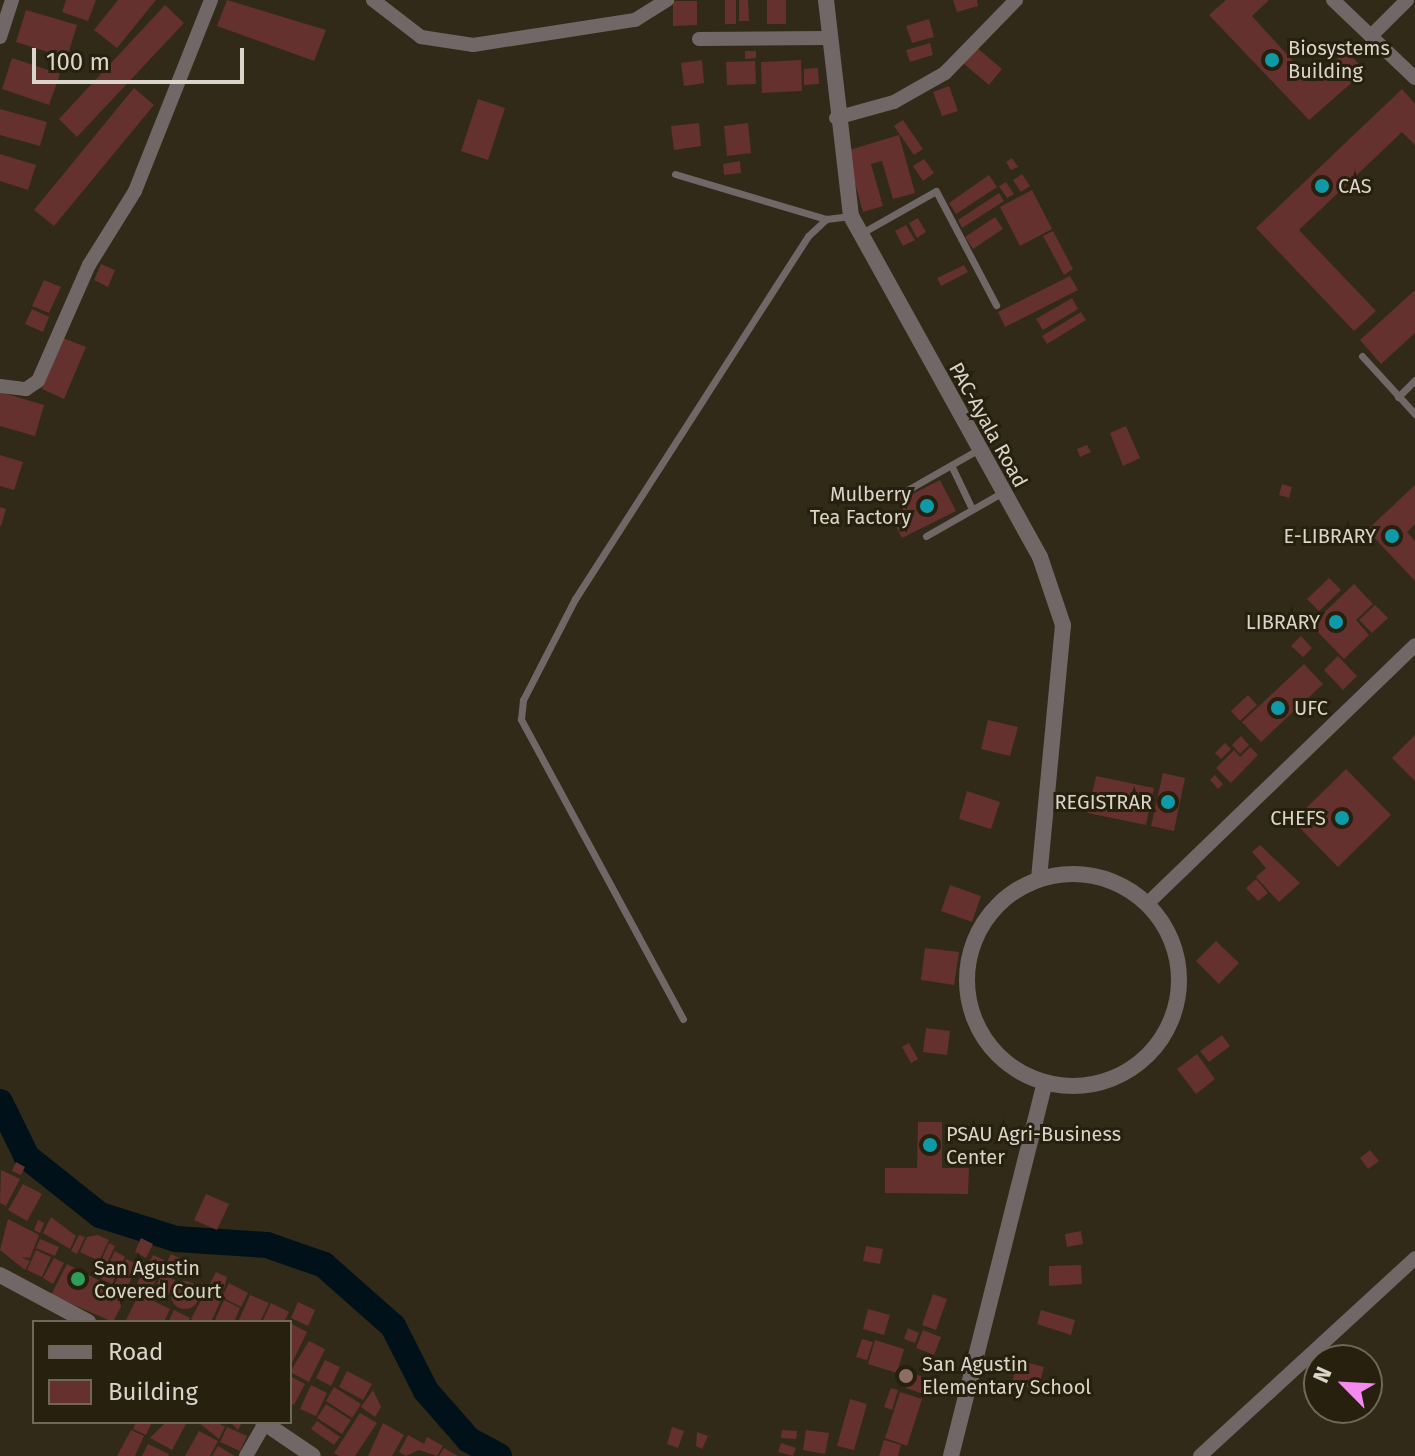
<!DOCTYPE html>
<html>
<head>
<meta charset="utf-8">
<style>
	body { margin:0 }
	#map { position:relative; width:1415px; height:1456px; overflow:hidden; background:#312a18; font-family:"Fira Sans",sans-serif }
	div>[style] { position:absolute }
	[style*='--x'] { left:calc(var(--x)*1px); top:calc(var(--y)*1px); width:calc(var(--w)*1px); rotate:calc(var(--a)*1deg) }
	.river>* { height:26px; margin:-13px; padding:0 13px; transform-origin:13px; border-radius:13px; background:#011119 }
	.building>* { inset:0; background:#64312e }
	.round { border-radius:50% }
	.service>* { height:7px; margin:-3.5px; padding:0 3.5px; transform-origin:3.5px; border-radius:3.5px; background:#726767 }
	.minor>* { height:14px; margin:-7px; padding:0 7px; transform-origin:7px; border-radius:7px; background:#726767 }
	.tertiary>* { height:16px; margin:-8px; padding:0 8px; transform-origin:8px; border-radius:8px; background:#726767 }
	.tertiary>.ring { margin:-8px; padding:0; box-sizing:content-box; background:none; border:16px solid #726767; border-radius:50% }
	.dots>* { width:22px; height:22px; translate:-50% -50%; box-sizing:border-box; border:4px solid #27200f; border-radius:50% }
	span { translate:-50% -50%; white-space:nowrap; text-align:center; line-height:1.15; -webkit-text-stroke:6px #27200f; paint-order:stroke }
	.poi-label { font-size:20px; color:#dad5ca }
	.left { translate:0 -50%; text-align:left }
	.right { translate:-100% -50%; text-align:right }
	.street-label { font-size:20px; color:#dad5ca }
	.legend { position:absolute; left:32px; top:1320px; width:260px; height:104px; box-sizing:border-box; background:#27200f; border:2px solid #6f685a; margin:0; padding:10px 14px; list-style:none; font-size:24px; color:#dad5ca }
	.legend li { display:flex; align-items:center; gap:16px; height:40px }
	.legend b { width:40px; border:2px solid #6f685a }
	.north { position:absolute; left:1303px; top:1344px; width:80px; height:80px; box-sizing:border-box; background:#27200f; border:2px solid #6f685a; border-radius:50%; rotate:294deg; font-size:22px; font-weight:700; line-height:32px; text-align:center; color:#dad5ca }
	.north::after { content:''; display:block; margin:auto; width:28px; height:36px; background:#f489ef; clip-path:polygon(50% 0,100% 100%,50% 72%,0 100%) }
	.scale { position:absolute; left:32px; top:48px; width:212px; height:36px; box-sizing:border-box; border:4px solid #dad5ca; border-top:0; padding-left:10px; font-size:24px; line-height:28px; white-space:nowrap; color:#dad5ca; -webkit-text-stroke:6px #27200f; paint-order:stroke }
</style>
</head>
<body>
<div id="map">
	<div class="river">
		<i style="--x:0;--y:1102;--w:61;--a:63.9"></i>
		<i style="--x:27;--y:1157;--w:93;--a:38.5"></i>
		<i style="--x:100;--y:1215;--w:80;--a:17.5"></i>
		<i style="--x:176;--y:1239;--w:91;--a:3.8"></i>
		<i style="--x:267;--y:1245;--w:60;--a:19.3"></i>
		<i style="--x:324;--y:1265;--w:92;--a:41.5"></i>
		<i style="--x:393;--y:1326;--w:73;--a:63.1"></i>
		<i style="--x:426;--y:1391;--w:65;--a:48.7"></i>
		<i style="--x:469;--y:1440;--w:34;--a:28"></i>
	</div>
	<div class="building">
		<i style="clip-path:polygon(66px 0,96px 0,88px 21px,62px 12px)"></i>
		<i style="clip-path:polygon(118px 0,156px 0,117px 48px,94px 30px)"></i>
		<i style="clip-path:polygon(227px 0,326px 30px,314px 61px,217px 26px)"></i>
		<i style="clip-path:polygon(725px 0,736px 0,736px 24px,725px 24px)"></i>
		<i style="clip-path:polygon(739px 0,748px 0,749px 21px,739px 21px)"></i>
		<i style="clip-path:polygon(767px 0,786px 0,786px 24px,767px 24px)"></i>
		<i style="clip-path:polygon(953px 0,977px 0,978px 6px,957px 12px)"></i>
		<i style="clip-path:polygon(1226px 0,1269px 0,1252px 16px,1312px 82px,1346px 50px,1365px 71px,1309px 120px,1209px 15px)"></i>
		<i style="clip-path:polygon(673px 1px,697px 1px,697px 25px,673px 26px)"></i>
		<i style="clip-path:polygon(165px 5px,184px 23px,77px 137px,59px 119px)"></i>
		<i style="clip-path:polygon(26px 10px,77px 25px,67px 58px,16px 42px)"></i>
		<i style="clip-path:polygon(929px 19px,934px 37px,912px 43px,906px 26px)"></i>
		<i style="clip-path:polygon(930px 43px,933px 55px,910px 62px,906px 50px)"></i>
		<i style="clip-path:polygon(976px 47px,1002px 69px,989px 85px,963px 63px)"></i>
		<i style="clip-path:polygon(745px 51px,756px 51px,756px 58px,745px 59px)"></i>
		<i style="clip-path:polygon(12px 58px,60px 74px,49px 105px,2px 89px)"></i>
		<i style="clip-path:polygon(702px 60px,704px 83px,684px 86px,681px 63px)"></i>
		<i style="clip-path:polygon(801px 60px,802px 91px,762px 93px,761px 62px)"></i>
		<i style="clip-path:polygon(755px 61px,756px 84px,727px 85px,726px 62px)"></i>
		<i style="clip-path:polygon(818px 68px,819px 84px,804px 85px,804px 69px)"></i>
		<i style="clip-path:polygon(949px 86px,958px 111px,942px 116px,933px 92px)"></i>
		<i style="clip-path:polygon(134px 88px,154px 105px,54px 226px,34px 210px)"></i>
		<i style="clip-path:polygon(1402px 89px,1415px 104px,1415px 145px,1402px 132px,1299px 230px,1376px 311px,1354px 331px,1256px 228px)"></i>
		<i style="clip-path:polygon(478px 99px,505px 108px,488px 160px,461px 151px)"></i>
		<i style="clip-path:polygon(0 109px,47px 122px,40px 146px,0 135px)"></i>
		<i style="clip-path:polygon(903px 120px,923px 149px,914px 155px,894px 126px)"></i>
		<i style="clip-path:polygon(699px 123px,701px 146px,674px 150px,671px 126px)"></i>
		<i style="clip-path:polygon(748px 123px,751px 153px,727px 156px,724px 126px)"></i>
		<i style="clip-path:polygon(899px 135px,915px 193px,893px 199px,882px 161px,871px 164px,883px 206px,863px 212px,846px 151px)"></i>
		<i style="clip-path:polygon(0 154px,36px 165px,28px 190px,0 181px)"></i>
		<i style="clip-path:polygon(1012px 158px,1018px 167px,1011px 170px,1006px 162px)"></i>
		<i style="clip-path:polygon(924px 159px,934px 173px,923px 181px,913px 166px)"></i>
		<i style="clip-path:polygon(740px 161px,741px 173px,724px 175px,723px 164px)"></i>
		<i style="clip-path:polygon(1022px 174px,1030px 186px,1021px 192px,1013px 180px)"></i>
		<i style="clip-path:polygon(989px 175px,997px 187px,956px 214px,949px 203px)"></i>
		<i style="clip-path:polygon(1006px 182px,1014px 194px,1007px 198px,999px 186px)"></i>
		<i style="clip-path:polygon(1032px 190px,1052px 229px,1020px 246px,1000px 207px)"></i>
		<i style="clip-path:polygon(999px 193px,1004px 201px,962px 228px,958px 220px)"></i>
		<i style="clip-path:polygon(995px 217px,1003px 229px,973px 249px,965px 237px)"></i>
		<i style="clip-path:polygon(918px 218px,926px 232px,917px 238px,909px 223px)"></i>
		<i style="clip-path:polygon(906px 225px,915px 240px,903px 246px,895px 231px)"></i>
		<i style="clip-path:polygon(1053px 231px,1073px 269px,1064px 275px,1043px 236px)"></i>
		<i style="clip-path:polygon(101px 264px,115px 270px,108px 287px,94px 280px)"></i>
		<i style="clip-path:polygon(964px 265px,968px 272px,941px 286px,937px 278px)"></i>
		<i style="clip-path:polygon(1070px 276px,1078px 290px,1005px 327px,998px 312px)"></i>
		<i style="clip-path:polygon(44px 280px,61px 287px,49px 313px,32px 306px)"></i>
		<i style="clip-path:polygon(1415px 290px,1415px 333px,1381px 364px,1360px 340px)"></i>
		<i style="clip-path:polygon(1072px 298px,1078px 309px,1043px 330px,1036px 319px)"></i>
		<i style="clip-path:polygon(32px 309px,49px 317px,43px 332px,25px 324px)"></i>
		<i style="clip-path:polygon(1081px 312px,1086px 320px,1047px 344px,1042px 336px)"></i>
		<i style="clip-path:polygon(63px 338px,86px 347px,64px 399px,42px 389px)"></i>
		<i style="clip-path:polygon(0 392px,44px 405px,35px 436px,0 426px)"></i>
		<i style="clip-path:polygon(1126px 426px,1140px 458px,1123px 466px,1110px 433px)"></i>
		<i style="clip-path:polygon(1087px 445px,1091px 452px,1080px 457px,1077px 449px)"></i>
		<i style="clip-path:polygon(0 455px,23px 462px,14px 490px,0 486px)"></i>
		<i style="clip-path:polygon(940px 480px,956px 511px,902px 538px,895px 524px,907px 518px,899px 501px)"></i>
		<i style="clip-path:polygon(1282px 484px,1292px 487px,1289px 498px,1279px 495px)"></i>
		<i style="clip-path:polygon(1415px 485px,1415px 524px,1407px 532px,1415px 541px,1415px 581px,1367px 530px)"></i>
		<i style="clip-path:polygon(0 507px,6px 509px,1px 526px,0 526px)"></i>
		<i style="clip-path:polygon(1329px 578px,1341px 590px,1319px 611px,1307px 599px)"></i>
		<i style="clip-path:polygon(1354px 584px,1373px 604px,1356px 620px,1369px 635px,1344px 659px,1311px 625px)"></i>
		<i style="clip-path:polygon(1375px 605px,1388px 618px,1372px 633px,1359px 620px)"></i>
		<i style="clip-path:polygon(1301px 636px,1312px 648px,1303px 657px,1291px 646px)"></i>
		<i style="clip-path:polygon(1338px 656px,1357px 676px,1343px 690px,1324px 670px)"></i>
		<i style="clip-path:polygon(1304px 664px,1323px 684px,1261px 742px,1242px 722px)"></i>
		<i style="clip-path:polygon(1248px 695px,1257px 705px,1240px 721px,1231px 711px)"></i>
		<i style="clip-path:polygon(988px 720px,1018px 727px,1010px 756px,981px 749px)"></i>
		<i style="clip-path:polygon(1415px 735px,1415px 781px,1392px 758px)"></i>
		<i style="clip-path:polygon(1241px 736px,1249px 745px,1240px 754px,1232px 745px)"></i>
		<i style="clip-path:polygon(1225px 743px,1231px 749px,1221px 759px,1215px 753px)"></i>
		<i style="clip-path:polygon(1250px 747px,1258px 755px,1231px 783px,1216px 768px,1234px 750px,1240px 757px)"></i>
		<i style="clip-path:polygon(1346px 769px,1391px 815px,1338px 867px,1293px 821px)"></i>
		<i style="clip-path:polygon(1163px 773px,1185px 778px,1174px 831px,1151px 826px)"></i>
		<i style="clip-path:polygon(1215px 775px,1223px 784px,1218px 789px,1210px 780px)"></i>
		<i style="clip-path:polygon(1096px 776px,1154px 788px,1146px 825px,1088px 813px)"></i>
		<i style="clip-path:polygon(967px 791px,1000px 802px,991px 829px,959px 819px)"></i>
		<i style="clip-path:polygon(1260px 845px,1300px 883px,1279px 902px,1256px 877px,1266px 868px,1252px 852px)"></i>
		<i style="clip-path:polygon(1256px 879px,1268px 893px,1258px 901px,1246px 888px)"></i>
		<i style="clip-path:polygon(950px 885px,981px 896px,972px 922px,941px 911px)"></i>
		<i style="clip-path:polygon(1216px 941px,1239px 963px,1219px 984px,1196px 961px)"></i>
		<i style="clip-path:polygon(925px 948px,959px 952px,954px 985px,921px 980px)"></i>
		<i style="clip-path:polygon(926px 1028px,950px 1031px,947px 1055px,923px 1052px)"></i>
		<i style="clip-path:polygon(1222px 1035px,1230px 1046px,1209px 1062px,1200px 1051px)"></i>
		<i style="clip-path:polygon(909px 1043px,918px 1059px,911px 1063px,902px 1047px)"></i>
		<i style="clip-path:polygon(1197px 1054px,1215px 1079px,1196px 1094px,1177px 1069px)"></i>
		<i style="clip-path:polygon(918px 1122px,942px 1122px,942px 1168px,969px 1168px,968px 1194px,885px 1193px,885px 1168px,917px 1168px)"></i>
		<i style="clip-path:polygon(1370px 1150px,1379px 1161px,1368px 1169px,1360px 1158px)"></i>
		<i style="clip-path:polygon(16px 1162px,25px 1167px,21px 1175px,12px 1171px)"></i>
		<i style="clip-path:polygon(1px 1170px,20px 1179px,6px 1206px,0 1203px)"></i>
		<i style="clip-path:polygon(23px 1184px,42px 1194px,27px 1221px,8px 1210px)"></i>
		<i style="clip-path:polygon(206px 1194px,229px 1204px,217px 1230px,194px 1220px)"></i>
		<i style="clip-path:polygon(51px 1217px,76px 1236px,70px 1249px,43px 1233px)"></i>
		<i style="clip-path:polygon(8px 1219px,39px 1235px,30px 1258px,21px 1257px,30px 1261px,25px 1270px,0 1250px)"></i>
		<i style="clip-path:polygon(38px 1220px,44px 1223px,40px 1233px,34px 1230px)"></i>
		<i style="clip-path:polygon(1081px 1231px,1083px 1244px,1067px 1247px,1065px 1234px)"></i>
		<i style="clip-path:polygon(79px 1235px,85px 1237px,77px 1254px,71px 1251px)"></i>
		<i style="clip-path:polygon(98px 1235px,109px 1240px,99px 1261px,80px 1252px,87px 1237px)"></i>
		<i style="clip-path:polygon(141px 1238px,153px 1244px,146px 1258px,135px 1252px)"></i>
		<i style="clip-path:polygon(40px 1239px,59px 1247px,55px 1256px,36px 1248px)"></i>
		<i style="clip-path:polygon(109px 1243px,115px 1246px,105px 1268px,99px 1266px)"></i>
		<i style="clip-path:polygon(866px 1246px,883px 1249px,880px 1264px,863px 1261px)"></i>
		<i style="clip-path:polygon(36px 1250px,51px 1257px,42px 1277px,27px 1270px)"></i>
		<i style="clip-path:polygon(115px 1251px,125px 1257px,112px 1284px,101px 1279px)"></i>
		<i style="clip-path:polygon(171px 1254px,185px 1261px,177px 1277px,163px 1270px)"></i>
		<i style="clip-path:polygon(153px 1255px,164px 1260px,159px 1272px,147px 1267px)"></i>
		<i style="clip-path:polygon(54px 1258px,64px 1263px,53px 1284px,43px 1278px)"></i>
		<i style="clip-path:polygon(126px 1259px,138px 1264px,126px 1291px,114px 1286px)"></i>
		<i style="clip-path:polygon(67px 1264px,127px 1295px,113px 1322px,51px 1295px)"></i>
		<i style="clip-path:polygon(1081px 1265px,1082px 1284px,1049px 1286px,1049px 1266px)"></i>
		<i style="clip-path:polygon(145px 1267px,159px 1273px,149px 1294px,135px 1288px)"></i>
		<i style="clip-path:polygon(216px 1272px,227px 1277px,221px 1300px,211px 1322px,197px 1322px,191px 1319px)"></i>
		<i style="clip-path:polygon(162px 1274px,175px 1280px,165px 1302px,152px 1295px)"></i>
		<i class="round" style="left:171px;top:1281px;width:28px;height:28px"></i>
		<i style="clip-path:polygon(229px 1283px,248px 1293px,241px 1307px,222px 1297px)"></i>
		<i style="clip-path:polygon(139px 1294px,170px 1309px,164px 1322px,125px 1322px)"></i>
		<i style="clip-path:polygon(933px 1294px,947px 1299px,936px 1330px,922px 1325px)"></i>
		<i style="clip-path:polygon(250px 1295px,269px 1303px,260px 1322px,238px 1322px)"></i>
		<i style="clip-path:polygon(224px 1300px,240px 1308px,234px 1322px,214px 1322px)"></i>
		<i style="clip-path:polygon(298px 1302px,315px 1310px,308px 1326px,291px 1318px)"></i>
		<i style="clip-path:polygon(271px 1303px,289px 1312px,284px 1322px,262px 1322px)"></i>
		<i style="clip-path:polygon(868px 1309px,890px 1315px,884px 1335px,863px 1329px)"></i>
		<i style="clip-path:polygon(174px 1310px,190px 1318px,188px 1322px,168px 1322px)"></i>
		<i style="clip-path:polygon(1041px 1310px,1075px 1320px,1071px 1335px,1037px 1324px)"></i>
		<i style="clip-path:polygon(290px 1323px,307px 1332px,290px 1367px)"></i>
		<i style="clip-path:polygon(908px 1328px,919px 1333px,915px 1343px,904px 1339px)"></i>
		<i style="clip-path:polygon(923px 1330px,941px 1337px,934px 1355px,916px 1348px)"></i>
		<i style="clip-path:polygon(862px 1339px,873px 1342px,867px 1360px,856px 1357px)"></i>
		<i style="clip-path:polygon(875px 1340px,904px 1349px,897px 1373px,868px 1364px)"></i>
		<i style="clip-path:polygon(309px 1341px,325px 1349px,309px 1382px,290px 1372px)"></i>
		<i style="clip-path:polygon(325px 1360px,340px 1367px,331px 1386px,316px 1378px)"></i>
		<i style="clip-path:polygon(1018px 1360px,1044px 1367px,1038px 1390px,1012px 1383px)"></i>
		<i style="clip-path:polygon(347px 1371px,372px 1384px,363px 1400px,339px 1387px)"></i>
		<i style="clip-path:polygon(912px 1373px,926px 1378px,921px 1393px,906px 1388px)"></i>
		<i style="clip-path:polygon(290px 1376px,305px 1384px,294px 1405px,290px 1403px)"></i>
		<i style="clip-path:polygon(311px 1385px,327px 1393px,316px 1416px,300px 1409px)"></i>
		<i style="clip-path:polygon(334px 1387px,361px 1404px,352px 1418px,326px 1401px)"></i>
		<i style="clip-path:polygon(891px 1388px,898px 1390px,892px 1410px,884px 1407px)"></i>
		<i style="clip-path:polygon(373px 1390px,381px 1407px,375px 1417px,361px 1407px)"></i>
		<i style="clip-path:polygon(900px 1392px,922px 1399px,907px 1446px,885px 1438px)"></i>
		<i style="clip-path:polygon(850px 1399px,867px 1404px,854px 1450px,837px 1446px)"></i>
		<i style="clip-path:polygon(326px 1404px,351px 1420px,342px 1434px,317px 1418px)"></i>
		<i style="clip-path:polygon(360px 1413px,377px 1423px,355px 1456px,339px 1456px,334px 1453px)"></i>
		<i style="clip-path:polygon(317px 1421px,340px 1437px,334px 1445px,311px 1429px)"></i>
		<i style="clip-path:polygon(136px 1422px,152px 1422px,146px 1435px,133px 1429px)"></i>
		<i style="clip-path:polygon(166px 1422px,187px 1422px,172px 1450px,150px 1438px)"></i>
		<i style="clip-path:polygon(198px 1422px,216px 1422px,225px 1427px,219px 1439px)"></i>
		<i style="clip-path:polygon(230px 1422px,242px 1422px,238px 1430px)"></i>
		<i style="clip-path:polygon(383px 1423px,404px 1435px,392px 1456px,368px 1456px)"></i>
		<i style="clip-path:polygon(227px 1427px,247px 1436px,240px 1451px,220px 1442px)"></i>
		<i style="clip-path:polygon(672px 1427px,684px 1431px,678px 1448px,667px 1444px)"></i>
		<i style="clip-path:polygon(131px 1430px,144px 1436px,135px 1456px,117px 1456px)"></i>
		<i style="clip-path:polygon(782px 1430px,797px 1431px,796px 1439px,781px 1438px)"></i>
		<i style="clip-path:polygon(806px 1430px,829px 1433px,825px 1454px,803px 1450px)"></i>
		<i style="clip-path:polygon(199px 1431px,218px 1441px,210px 1456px,185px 1456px)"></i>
		<i style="clip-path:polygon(697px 1432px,708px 1436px,702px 1449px,696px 1446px)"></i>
		<i style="clip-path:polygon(408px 1435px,424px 1444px,427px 1437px,443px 1446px,437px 1456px,419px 1450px,406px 1456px,399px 1452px)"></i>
		<i style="clip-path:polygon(884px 1440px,901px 1445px,898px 1456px,879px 1456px)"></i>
		<i style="clip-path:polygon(781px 1443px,796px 1448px,793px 1456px,778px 1452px)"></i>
		<i style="clip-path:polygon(148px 1444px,169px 1454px,168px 1456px,142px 1456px)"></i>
		<i style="clip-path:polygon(218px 1446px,235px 1456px,212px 1456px)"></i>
		<i style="clip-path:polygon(444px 1448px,458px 1456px,439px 1456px)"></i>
	</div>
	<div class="service">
		<i style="--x:675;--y:174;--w:158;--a:16.6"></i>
		<i style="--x:860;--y:234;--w:87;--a:-29.5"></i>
		<i style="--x:936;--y:191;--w:129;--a:62.2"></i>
		<i style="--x:1362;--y:356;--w:79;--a:47.6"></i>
		<i style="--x:1398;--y:397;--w:24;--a:-45"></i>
		<i style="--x:952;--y:467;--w:47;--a:64.5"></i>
		<i style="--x:895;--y:497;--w:97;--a:-29.7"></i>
		<i style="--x:926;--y:536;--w:89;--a:-29.7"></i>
		<i style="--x:683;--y:1019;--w:341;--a:-118.4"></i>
		<i style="--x:521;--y:719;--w:19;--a:-84"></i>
		<i style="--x:523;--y:700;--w:114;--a:-62.8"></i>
		<i style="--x:575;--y:599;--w:431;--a:-57.3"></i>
		<i style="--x:808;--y:236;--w:25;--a:-43"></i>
		<i style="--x:826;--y:219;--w:25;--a:-7"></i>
	</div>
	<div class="minor">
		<i style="--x:373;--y:0;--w:61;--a:37.6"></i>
		<i style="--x:421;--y:37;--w:53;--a:8.7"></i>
		<i style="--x:473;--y:45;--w:164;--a:-8.8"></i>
		<i style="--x:635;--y:20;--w:38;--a:-32"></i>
		<i style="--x:1333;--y:0;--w:113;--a:43.6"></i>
		<i style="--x:1371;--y:36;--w:51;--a:-45"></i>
		<i style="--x:0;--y:37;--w:39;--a:-72"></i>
		<i style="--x:699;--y:39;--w:129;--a:-0.4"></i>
		<i style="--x:836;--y:118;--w:60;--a:-15.4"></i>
		<i style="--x:894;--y:102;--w:59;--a:-29.6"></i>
		<i style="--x:945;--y:73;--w:102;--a:-45.8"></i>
		<i style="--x:0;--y:386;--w:26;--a:7"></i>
		<i style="--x:26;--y:389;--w:14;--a:-34"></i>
		<i style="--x:38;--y:381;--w:127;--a:-66.3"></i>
		<i style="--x:89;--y:265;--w:87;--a:-58.1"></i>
		<i style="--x:135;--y:191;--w:206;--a:-68.3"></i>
		<i style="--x:1148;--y:903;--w:371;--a:-44"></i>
		<i style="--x:246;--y:1456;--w:39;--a:-60"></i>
		<i style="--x:1200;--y:1456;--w:292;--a:-42.6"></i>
	</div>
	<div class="tertiary">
		<i style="--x:826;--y:0;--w:217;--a:83.4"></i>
		<i style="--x:851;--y:216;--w:390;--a:61"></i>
		<i style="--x:1040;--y:557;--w:72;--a:71.3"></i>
		<i style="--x:1063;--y:625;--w:255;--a:95.4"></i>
		<i class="ring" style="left:967px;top:874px;width:196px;height:196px"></i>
		<i style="--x:0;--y:1275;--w:100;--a:28.1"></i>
		<i style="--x:263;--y:1422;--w:60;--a:34.2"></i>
		<i style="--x:951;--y:1456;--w:385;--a:-75.9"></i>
	</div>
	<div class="dots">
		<i style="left:1272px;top:60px;background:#0f9aa8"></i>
		<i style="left:1322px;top:186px;background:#0f9aa8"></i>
		<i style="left:927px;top:506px;background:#0f9aa8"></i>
		<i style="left:1392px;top:536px;background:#0f9aa8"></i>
		<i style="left:1336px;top:622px;background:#0f9aa8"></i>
		<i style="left:1278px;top:708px;background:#0f9aa8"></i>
		<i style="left:1168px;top:802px;background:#0f9aa8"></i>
		<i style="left:1342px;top:818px;background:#0f9aa8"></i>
		<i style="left:930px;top:1145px;background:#0f9aa8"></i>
		<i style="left:78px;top:1279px;background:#2e9e5b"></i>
		<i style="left:906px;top:1376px;background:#8d6e63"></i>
	</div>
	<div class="poi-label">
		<span class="left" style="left:1288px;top:60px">Biosystems<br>Building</span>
		<span class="left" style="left:1338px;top:186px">CAS</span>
		<span class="right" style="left:911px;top:506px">Mulberry<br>Tea Factory</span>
		<span class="right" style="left:1376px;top:536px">E-LIBRARY</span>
		<span class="right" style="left:1320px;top:622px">LIBRARY</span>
		<span class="left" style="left:1294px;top:708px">UFC</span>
		<span class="right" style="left:1152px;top:802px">REGISTRAR</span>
		<span class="right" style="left:1326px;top:818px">CHEFS</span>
		<span class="left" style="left:946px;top:1146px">PSAU Agri-Business<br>Center</span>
		<span class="left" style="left:94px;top:1280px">San Agustin<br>Covered Court</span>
		<span class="left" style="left:922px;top:1376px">San Agustin<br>Elementary School</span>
	</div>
	<div class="street-label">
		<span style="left:988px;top:425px;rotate:61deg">PAC-Ayala Road</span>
	</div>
	<ul class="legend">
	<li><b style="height:10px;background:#726767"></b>Road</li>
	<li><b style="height:22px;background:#64312e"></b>Building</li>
	</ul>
	<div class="north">N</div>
	<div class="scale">100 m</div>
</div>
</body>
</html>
